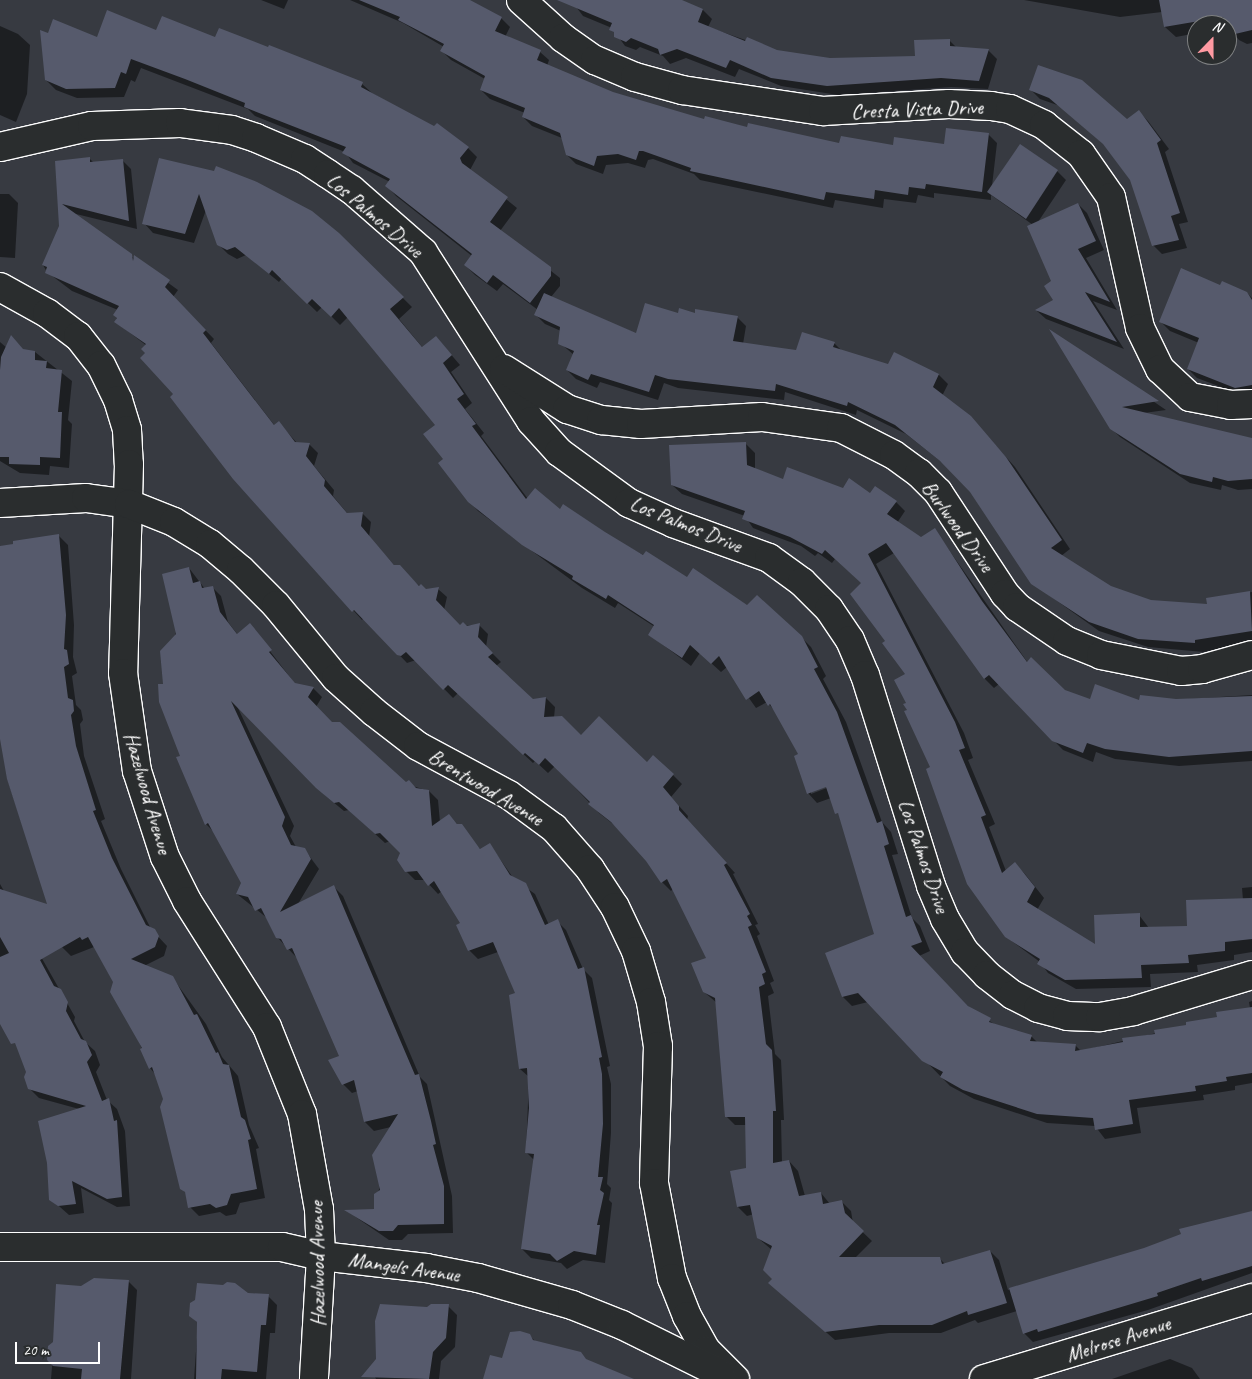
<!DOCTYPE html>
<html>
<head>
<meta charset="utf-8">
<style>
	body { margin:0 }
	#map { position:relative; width:1252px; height:1379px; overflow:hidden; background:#373a41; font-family:Caveat,sans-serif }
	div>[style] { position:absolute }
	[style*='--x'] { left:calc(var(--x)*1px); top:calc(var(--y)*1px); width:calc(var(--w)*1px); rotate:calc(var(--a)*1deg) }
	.shadow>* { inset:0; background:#0007 }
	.building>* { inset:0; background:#565a6c }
	.roads { filter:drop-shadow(1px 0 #fff) drop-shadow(-1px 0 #fff) drop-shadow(0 1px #fff) drop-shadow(0 -1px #fff) }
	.minor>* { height:28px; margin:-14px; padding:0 14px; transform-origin:14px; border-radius:14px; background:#2a2d2e }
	span { translate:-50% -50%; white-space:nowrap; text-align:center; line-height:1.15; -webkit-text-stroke:4px #2a2d2e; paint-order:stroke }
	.street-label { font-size:21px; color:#fff }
	.north { position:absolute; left:1187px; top:15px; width:50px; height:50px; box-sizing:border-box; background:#2a2d2e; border:1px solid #7f8182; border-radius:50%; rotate:22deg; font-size:14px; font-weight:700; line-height:20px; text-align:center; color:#fff }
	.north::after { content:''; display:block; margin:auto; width:18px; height:22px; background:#ff9aa2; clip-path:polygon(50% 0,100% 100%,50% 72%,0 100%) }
	.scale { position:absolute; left:15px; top:1342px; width:85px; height:22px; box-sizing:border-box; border:2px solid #fff; border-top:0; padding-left:6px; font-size:15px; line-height:18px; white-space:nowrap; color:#fff; -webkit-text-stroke:4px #2a2d2e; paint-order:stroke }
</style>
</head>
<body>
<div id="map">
	<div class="shadow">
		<i style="clip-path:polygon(261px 0,288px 0,284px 9px)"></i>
		<i style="clip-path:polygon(350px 0,468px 0,501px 18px,510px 27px,505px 37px,540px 52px,549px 60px,547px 66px,612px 94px,705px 121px,841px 144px,945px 146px,988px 134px,997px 143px,992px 186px,1057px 171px,1066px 180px,1038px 222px,1078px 204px,1087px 213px,1104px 250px,1086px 258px,1117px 310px,1093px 301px,1124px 349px,1046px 319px,1037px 311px,1054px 301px,1053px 282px,1033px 225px,991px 195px,991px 200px,934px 193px,934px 198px,918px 195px,916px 203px,884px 199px,883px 208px,835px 200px,833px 208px,700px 180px,694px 174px,653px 159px,648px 160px,645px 168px,628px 163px,606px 165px,603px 174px,576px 164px,567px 155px,562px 138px,532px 126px,523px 117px,525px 113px,490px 99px,481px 90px,485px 79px,451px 60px,442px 51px,444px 47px,403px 23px)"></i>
		<i style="clip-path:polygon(571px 0,675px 0,703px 10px,712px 19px,708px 27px,777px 51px,830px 60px,917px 58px,949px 40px,956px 47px,988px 50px,997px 59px,988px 89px,951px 87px,838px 95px,781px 86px,739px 69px,735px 77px,686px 58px,670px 64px,663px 56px,640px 47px,636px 50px,625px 46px,612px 28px,583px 16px)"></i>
		<i style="clip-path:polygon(1024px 0,1252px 0,1252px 43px,1247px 44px,1239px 40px,1227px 25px,1197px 25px,1197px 33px,1176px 37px,1165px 27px,1162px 12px,1120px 17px)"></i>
		<i style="clip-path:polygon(0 26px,18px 34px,30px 45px,27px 94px,16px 122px,0 115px)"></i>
		<i style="clip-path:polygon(157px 32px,216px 39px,362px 84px,372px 93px,468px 148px,477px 157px,470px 170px,517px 208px,500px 231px,560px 278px,560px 286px,551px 297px,637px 334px,678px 315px,737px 317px,746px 326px,743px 344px,797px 352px,834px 343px,842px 351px,889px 365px,939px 375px,948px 384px,942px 396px,979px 427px,1015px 467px,1070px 549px,1061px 556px,1111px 588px,1151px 602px,1208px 606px,1207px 599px,1252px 592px,1252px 641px,1204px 652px,1148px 647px,1099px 631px,1032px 583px,971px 492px,949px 468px,906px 434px,857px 410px,856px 415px,785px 392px,784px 400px,678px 388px,664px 383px,658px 400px,600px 382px,597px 388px,576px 379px,567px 370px,574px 355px,560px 343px,561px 331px,545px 324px,536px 315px,538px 310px,503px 284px,497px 291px,475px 275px,465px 265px,472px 256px,396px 196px,387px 186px,390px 182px,353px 163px,345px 152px,255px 116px,248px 109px,141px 68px,135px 82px,131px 80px,124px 97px,77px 98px,56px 90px,46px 80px,48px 35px,98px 38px)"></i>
		<i style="clip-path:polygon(1031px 90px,1127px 121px,1139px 112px,1148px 121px,1169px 149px,1165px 152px,1188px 222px,1179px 224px,1187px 248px,1162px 254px,1153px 245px,1131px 180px,1107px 147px,1060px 106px,1040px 99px)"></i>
		<i style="clip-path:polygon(89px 158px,94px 163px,122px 160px,131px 169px,137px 229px,72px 213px,178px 290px,173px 297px,214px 339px,211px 343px,275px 426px,279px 423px,297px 443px,309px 444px,318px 453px,314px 466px,334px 490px,333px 496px,348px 514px,362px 513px,371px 522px,369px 537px,395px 566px,426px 591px,438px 589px,447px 597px,444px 610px,460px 626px,479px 625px,488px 634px,486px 647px,501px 662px,496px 666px,533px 700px,546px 698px,555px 707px,554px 718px,581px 736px,673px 775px,682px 784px,671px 797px,688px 816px,687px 820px,735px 873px,733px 874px,758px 924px,755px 925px,760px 934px,757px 936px,774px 981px,770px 983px,774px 993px,768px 996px,775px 1054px,781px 1060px,784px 1120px,781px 1120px,782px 1163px,789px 1161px,798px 1171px,805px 1196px,821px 1193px,830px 1204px,842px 1202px,851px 1211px,853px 1223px,872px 1241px,855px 1258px,939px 1258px,946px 1265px,990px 1251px,999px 1260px,1008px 1290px,1144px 1249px,1182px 1235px,1180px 1230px,1252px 1212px,1252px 1273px,1148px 1310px,1033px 1342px,1024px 1333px,1017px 1311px,978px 1323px,975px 1320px,941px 1333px,889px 1333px,835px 1340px,779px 1291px,774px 1279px,772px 1250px,758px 1238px,754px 1214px,747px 1216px,738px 1207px,747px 1169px,746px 1125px,735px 1125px,726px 1116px,717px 1003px,704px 992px,707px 958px,673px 889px,671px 891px,662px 882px,647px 860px,618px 828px,599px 813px,555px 766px,548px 773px,535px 761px,533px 763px,458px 693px,453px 698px,416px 660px,407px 663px,364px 618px,362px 620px,234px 478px,147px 353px,147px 346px,116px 322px,118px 310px,72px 291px,47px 272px,43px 265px,60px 226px,56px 162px)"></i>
		<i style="clip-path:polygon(evenodd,160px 160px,338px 234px,412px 307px,399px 319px,423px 348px,436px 337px,460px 365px,451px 372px,472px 403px,465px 409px,484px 433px,481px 436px,528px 499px,561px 510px,687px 579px,747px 607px,801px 637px,811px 647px,826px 676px,823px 679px,846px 722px,882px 822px,891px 832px,898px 854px,892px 855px,912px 918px,920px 926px,930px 951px,919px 956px,969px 1007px,997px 1026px,1032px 1037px,1038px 1043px,1075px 1045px,1081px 1051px,1219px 1018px,1250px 1008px,1249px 1002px,1252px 1001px,1252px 1083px,1235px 1086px,1235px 1090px,1203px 1095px,1204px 1100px,1137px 1108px,1141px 1133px,1105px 1139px,1095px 1126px,1047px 1123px,974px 1099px,950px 1086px,868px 1002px,852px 1006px,843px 997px,876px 935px,841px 818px,831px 798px,817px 803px,808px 793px,799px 755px,776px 712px,767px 702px,756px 708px,727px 667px,721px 672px,700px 653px,691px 666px,650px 635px,655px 627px,618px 603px,615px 608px,582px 588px,478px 511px,469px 501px,444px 459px,437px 425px,348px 317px,340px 325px,322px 307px,317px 312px,282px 278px,279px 282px,246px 255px,237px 259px,228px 254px,218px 244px,206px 210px,194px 243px,153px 233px,144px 223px,160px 160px,831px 784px,832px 786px,811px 794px,811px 791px,831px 784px)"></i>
		<i style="clip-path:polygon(0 194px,9px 194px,18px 203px,15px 258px,0 257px)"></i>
		<i style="clip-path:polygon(1221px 286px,1247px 293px,1252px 298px,1252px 395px,1245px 396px,1197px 378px,1188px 369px,1199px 343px,1170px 331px,1161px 322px)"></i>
		<i style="clip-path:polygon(1053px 333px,1166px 410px,1144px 413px,1252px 439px,1252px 489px,1238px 490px,1222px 485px,1221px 490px,1190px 483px,1120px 437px,1111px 428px)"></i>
		<i style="clip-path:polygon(11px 337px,24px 351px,35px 352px,72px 381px,68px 420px,72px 424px,69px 468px,50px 466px,49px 475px,20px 473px,0 461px,0 342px,7px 348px)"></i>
		<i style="clip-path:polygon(745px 443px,755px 453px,755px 470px,784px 480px,896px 502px,905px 511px,897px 523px,920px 539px,935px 530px,1028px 663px,1064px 691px,1091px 700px,1140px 702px,1252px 695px,1252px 761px,1179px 766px,1115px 759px,1096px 752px,1093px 762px,1063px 750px,999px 684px,994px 688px,985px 679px,894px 553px,876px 564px,964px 733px,973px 758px,968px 760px,995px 824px,989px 827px,1006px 871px,1015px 864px,1025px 874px,1044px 898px,1037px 910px,1097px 946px,1139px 915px,1149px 928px,1189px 927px,1243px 900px,1242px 888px,1252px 887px,1252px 952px,1234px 955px,1234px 960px,1197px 965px,1198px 972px,1150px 974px,1151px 987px,1076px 989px,1048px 973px,1040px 962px,1005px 936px,908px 710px,907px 674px,887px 642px,863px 584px,835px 559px,832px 563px,818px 553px,815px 556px,801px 546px,753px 528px,745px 516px,682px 494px,672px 485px)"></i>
		<i style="clip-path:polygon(59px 536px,68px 545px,74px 625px,73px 657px,77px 673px,72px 676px,76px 705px,81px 710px,83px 720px,80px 724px,84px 756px,105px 819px,101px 821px,121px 869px,151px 929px,167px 946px,164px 956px,144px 966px,172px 977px,206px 1024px,222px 1057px,238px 1076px,249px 1125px,259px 1148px,256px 1149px,265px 1198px,240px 1203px,236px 1214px,226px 1216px,220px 1212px,199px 1216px,190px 1207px,187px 1194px,181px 1188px,165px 1099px,155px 1074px,150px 1068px,114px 982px,94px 947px,71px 956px,62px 947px,8px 781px,0 725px,0 547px)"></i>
		<i style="clip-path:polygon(189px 568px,205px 589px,212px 587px,221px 596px,228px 622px,238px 635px,250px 625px,296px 685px,313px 688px,322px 697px,316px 707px,332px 724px,406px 784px,429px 791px,438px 800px,440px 822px,449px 815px,481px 850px,490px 845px,514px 879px,535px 894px,549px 925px,557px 921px,566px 930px,583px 969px,592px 978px,610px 1066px,607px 1067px,611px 1084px,611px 1133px,607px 1184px,611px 1188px,609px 1200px,612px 1203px,605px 1263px,583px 1260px,567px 1269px,561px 1263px,531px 1258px,522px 1249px,534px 1160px,526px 1152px,529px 1077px,520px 1069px,516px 994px,498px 952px,478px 959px,469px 950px,462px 924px,442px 891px,438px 894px,425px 880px,415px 880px,406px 871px,401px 853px,390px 841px,385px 843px,349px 810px,344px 811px,327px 797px,237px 706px,294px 826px,290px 836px,296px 847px,304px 849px,319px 869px,298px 904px,334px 887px,343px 896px,420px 1077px,427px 1084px,452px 1196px,453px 1233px,408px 1234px,402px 1240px,389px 1240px,347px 1211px,375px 1210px,391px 1127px,374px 1131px,365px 1122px,358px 1091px,352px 1093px,343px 1084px,341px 1056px,297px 958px,277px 937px,267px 918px,237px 894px,243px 883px,215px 833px,206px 824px,181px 757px,165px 685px)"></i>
		<i style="clip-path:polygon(0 884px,75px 1017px,74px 1021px,85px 1042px,95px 1051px,100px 1065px,96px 1072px,107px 1100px,117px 1109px,125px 1131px,130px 1206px,117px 1207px,81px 1188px,84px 1213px,69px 1215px,51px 1199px,79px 1109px,39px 1098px,29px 1088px,27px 1072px,16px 1042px,0 1012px)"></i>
		<i style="clip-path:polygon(128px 1281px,137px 1290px,131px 1379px,51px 1379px,54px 1343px,82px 1287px)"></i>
		<i style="clip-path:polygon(247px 1294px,268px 1296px,277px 1305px,275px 1333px,270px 1333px,266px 1379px,194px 1379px,198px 1323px,190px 1315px)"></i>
		<i style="clip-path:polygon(448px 1306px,457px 1315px,455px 1347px,441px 1361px,439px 1379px,376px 1379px,372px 1371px,428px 1308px)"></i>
		<i style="clip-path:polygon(529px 1335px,536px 1342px,633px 1379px,484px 1379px)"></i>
		<i style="clip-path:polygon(1170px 1359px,1192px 1368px,1200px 1379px,1112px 1379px)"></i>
	</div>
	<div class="building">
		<i style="clip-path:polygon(359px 0,470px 0,502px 17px,495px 31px,541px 50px,537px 60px,613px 92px,704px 119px,705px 116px,747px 127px,748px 123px,839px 143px,841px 136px,893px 145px,894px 137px,944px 144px,946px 128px,989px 133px,982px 192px,926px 184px,925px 189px,909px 187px,908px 195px,875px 190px,874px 199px,826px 192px,824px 200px,690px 171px,691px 168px,643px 151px,639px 151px,636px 160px,618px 154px,597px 156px,594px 166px,566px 155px,560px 133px,522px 117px,525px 108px,480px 90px,485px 76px,440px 51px,444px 44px,398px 20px,400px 17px)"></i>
		<i style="clip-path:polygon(557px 0,682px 0,703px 9px,698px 22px,745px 41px,747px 37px,777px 50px,830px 58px,915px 56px,914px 40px,950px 39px,950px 46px,989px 49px,979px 81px,941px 78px,827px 86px,771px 78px,730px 60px,726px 68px,677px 49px,660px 55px,658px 49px,631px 38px,626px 42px,614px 37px,614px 32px,609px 30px,612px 23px)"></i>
		<i style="clip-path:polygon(1159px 0,1252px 0,1252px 30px,1235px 34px,1227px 29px,1223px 17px,1164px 27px)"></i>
		<i style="clip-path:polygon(107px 10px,156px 30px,162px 16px,215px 37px,219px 28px,268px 47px,269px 45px,363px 82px,361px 87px,434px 126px,437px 123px,469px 147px,460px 158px,462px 163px,508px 197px,490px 222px,551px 267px,551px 276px,530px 303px,493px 275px,487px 283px,464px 265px,472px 254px,385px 186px,390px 179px,342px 153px,346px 147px,244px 107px,245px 103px,185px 79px,131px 59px,126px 74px,121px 72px,115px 88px,66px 89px,45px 80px,40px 30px,48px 33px,53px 19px,97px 37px)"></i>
		<i style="clip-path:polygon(1038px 65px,1082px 80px,1127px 119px,1139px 110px,1161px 140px,1157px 143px,1180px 213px,1171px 216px,1179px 240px,1152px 246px,1130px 180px,1103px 144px,1049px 98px,1029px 90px)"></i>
		<i style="clip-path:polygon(1020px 144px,1058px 170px,1026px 219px,987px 192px)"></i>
		<i style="clip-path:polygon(90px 157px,90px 162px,123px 159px,129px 221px,62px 204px,132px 254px,133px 261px,134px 255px,170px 280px,165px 287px,206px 330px,203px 333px,274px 425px,279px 421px,295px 442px,310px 443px,306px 456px,325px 480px,324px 486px,347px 513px,363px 512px,361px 526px,394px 565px,400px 565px,419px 586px,421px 584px,426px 589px,439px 587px,436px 600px,460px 625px,463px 622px,467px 626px,480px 623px,478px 637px,493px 653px,488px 657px,533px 699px,546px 697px,544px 717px,562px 716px,581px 735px,599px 716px,647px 762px,653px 755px,674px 774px,663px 787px,679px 806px,679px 810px,727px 863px,724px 865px,750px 914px,747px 916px,752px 925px,748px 927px,766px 972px,762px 974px,765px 984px,759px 987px,766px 1044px,772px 1050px,776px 1111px,773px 1111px,773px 1163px,789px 1160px,799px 1196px,821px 1192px,823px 1204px,842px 1200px,845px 1213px,864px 1231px,839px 1257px,940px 1257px,942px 1264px,990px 1250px,1007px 1303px,968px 1315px,967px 1311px,932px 1325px,879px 1325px,825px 1332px,768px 1283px,772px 1279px,763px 1270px,772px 1246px,757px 1238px,750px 1205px,737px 1207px,730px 1171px,746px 1168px,745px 1117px,725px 1117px,715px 998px,703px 992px,691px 963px,706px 958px,667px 879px,661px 883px,646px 861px,611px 822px,588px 804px,590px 802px,545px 758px,539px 765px,525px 753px,523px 755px,448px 685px,443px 690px,406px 652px,401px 656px,397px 655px,354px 610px,352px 612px,233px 479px,170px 397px,173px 394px,140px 358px,145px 353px,141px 349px,146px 344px,114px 322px,117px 318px,113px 315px,119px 306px,45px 273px,47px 267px,42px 265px,59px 226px,55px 161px)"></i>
		<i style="clip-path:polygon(159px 158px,214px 171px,216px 166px,257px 182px,312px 211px,339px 233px,404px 297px,390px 309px,422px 347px,436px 336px,452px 355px,443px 363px,464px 394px,457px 399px,476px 424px,472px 426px,526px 499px,535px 488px,560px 509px,563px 504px,605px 532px,643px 555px,646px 551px,687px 577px,693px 568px,747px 605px,757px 595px,802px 636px,818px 667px,814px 669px,837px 712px,877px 823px,882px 821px,889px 844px,884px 846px,906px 917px,911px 915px,922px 942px,911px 946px,968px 1006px,991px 1018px,989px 1022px,1032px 1035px,1030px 1041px,1076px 1044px,1075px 1051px,1123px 1042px,1122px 1038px,1155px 1034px,1154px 1030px,1186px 1025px,1186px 1022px,1217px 1017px,1216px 1012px,1252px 1007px,1252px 1073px,1226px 1077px,1227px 1081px,1195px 1086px,1196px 1091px,1129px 1100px,1133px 1124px,1095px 1130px,1093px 1118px,1037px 1114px,963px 1090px,940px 1077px,943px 1072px,922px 1061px,858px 993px,842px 997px,825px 953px,874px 934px,838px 813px,835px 814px,826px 787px,807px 794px,794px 756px,798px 754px,770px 704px,768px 706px,759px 691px,746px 700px,719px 656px,711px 664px,690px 645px,682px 658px,648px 635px,654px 625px,608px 595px,606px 599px,572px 579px,573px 576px,522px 545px,468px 502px,438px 463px,443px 459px,423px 434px,435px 425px,339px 308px,331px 317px,312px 299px,307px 304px,272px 270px,269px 274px,235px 247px,227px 250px,217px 245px,199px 194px,185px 234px,142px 224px)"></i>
		<i style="clip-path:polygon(1078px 203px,1096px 241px,1078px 249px,1110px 302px,1085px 292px,1117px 342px,1035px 310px,1053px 300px,1044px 286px,1051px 281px,1027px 226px)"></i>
		<i style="clip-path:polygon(1181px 268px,1220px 285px,1222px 281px,1247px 292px,1252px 300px,1252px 385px,1235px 388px,1187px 369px,1199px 338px,1159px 322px)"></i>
		<i style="clip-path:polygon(544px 293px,636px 333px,645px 303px,678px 313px,679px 308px,695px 313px,695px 309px,738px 316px,733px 341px,796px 350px,802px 332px,835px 342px,833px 347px,888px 364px,894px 352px,939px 374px,933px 387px,971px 416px,1006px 457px,1062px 540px,1051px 548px,1111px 586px,1151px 600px,1207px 604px,1206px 598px,1250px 591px,1252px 631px,1195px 640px,1195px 643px,1138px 639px,1089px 622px,1031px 584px,970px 492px,940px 461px,895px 425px,848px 402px,847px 406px,776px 384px,775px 391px,668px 379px,655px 375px,649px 392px,591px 374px,588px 380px,566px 370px,574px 351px,558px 344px,560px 327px,534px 315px)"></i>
		<i style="clip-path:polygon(1049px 329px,1159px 401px,1122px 407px,1252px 438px,1252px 479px,1228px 481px,1213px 477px,1212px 482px,1180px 474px,1110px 429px)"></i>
		<i style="clip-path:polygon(11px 335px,23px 349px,35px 351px,35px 360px,47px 361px,46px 368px,62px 370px,58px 412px,62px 412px,60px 458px,40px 457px,40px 465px,9px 464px,9px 457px,0 457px,0 370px,1px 357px)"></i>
		<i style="clip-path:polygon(746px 442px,747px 465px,783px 479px,787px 467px,843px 488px,849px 478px,870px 493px,875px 486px,897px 501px,887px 514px,921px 537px,935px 528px,982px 601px,1027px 662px,1031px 657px,1065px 690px,1090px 699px,1095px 684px,1139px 700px,1140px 695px,1176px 699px,1252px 696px,1252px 751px,1169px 757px,1105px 749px,1087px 743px,1083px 753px,1052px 741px,989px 675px,984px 679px,886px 543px,868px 554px,955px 722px,965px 748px,959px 750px,986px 815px,981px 817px,1002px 873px,1015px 862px,1035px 887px,1027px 902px,1095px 944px,1094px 915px,1140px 913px,1140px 927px,1187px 926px,1186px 900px,1252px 898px,1252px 939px,1225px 942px,1225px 951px,1188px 955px,1189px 963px,1141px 965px,1142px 978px,1065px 980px,1037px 964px,1040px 959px,1005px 937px,967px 884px,926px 769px,930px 767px,904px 711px,907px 710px,903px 704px,906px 703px,894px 680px,905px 674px,882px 643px,885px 641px,850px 594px,861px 583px,825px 550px,822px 554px,790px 537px,742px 519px,745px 511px,671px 485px,669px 445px)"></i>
		<i style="clip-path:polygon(59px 534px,66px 615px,64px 649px,67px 650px,69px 664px,64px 667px,68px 698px,73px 700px,74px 711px,71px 715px,76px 746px,96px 810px,93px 811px,112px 858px,146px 925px,155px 929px,159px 936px,155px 947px,131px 959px,173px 976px,194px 1015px,197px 1014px,216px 1053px,218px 1052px,223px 1064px,229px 1065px,241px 1117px,245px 1120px,251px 1139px,248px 1140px,257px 1189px,231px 1194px,227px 1205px,216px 1208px,210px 1204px,188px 1208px,185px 1192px,180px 1189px,160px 1107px,163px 1099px,152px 1067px,149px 1069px,140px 1049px,142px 1048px,110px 992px,113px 982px,88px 937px,82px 940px,80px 937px,40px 960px,54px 986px,61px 989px,68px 1002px,66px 1011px,81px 1039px,86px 1041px,92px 1055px,87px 1062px,102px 1101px,109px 1098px,114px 1121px,117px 1120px,122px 1197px,107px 1199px,72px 1181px,76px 1204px,58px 1206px,49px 1200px,47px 1163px,38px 1121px,86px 1106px,28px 1089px,24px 1077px,26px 1072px,15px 1043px,11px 1044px,0 1024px,0 957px,9px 953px,0 937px,0 889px,47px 904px,7px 779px,0 739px,0 546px,13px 544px,13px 541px)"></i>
		<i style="clip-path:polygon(189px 567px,193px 583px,200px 581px,202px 588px,213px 586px,220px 612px,237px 634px,250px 623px,272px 650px,269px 652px,295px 683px,314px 687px,308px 697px,332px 722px,340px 722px,406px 782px,409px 780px,416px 788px,429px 790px,432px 826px,449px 814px,457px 824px,462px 824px,480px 849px,490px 843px,510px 875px,526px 883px,545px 925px,558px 919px,578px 969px,584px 967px,602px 1057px,599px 1058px,602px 1074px,603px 1124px,598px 1177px,603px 1177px,600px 1190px,604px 1193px,597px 1225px,600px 1225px,596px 1255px,574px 1251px,557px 1261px,550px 1254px,521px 1249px,534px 1154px,525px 1153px,529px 1108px,527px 1068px,519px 1069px,509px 995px,515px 993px,493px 942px,468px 951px,456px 925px,460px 923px,434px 881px,428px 886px,417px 871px,405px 872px,397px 860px,400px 853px,380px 833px,375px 834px,339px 802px,334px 803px,316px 788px,231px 701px,285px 817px,282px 826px,291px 845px,305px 848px,311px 859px,280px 912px,334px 885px,415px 1075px,419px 1074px,431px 1121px,436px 1144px,433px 1145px,444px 1186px,444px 1224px,398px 1225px,393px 1231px,379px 1231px,344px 1210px,374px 1209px,374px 1194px,380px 1190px,372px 1155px,398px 1114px,364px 1122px,354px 1080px,342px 1085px,328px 1060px,339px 1056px,292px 948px,287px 950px,281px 939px,276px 938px,261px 908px,255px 911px,248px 897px,236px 894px,241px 883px,208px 823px,205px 825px,176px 757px,180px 756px,159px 702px,158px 684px,163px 684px,160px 651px,176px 634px,162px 574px)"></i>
		<i style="clip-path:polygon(1252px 1211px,1252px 1266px,1202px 1281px,1201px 1278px,1157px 1293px,1158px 1296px,1038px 1332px,1037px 1329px,1023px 1334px,1009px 1288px,1144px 1248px,1181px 1234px,1179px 1229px)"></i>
		<i style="clip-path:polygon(94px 1278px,129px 1280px,120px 1379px,81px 1379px,82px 1369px,53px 1366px,47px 1360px,48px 1346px,53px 1342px,56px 1284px,81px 1286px)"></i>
		<i style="clip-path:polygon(227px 1282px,235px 1283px,248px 1293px,269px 1294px,266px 1325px,261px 1325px,257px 1372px,222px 1369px,221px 1379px,196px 1379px,197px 1322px,189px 1316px,190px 1303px,195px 1300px,197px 1283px,223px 1285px)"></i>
		<i style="clip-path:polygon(380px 1304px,427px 1307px,431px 1304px,449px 1304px,446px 1338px,433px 1352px,429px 1379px,361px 1377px,376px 1359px,375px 1321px)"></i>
		<i style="clip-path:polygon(520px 1331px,530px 1334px,533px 1340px,581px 1352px,586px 1359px,634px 1379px,483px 1379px,490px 1355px,502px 1358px,510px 1332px)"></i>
	</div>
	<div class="roads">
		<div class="minor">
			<i style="--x:521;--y:0;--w:57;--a:42.1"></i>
			<i style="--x:563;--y:38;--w:39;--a:35"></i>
			<i style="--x:595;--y:60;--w:43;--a:23"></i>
			<i style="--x:635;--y:77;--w:49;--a:15.5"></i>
			<i style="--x:682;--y:90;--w:143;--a:8.5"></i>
			<i style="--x:823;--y:111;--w:126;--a:-3.2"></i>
			<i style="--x:949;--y:104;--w:42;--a:2.7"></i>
			<i style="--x:991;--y:106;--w:19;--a:9"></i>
			<i style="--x:1010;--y:109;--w:38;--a:25"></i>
			<i style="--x:1044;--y:125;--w:47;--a:38.1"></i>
			<i style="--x:1081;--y:154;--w:52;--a:55.1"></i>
			<i style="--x:1111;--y:197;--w:134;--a:77.5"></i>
			<i style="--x:1140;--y:328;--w:46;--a:64"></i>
			<i style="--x:1160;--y:369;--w:41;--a:43"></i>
			<i style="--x:1190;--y:397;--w:42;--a:11"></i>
			<i style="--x:1231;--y:405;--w:21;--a:-3"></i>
			<i style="--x:0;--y:147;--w:94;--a:-12.9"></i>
			<i style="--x:92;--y:126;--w:88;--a:-2"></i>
			<i style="--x:180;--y:123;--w:52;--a:7.7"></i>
			<i style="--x:232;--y:130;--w:25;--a:18"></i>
			<i style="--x:256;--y:138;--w:53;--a:23.2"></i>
			<i style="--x:305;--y:159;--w:27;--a:33"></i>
			<i style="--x:328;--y:174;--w:29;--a:34"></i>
			<i style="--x:352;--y:190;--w:94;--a:41.1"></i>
			<i style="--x:423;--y:252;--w:201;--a:57.4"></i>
			<i style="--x:531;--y:421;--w:42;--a:47.9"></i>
			<i style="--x:559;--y:452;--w:87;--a:36.1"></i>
			<i style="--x:629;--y:503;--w:48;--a:24.4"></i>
			<i style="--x:673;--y:523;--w:102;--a:20"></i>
			<i style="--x:769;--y:558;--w:41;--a:36"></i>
			<i style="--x:802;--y:582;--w:38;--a:45"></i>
			<i style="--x:829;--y:609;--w:37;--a:56"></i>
			<i style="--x:850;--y:640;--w:38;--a:67"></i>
			<i style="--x:865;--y:675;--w:221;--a:72.6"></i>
			<i style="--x:931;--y:886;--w:36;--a:67"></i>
			<i style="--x:945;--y:919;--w:39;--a:59"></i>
			<i style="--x:965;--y:952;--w:32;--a:46"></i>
			<i style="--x:987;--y:975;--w:33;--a:38"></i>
			<i style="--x:1013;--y:995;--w:28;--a:27"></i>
			<i style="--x:1038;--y:1008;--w:30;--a:15"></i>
			<i style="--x:1067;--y:1016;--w:33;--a:2"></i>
			<i style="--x:1100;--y:1017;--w:34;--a:-10"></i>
			<i style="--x:1133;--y:1011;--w:124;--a:-16.8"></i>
			<i style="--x:0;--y:287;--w:54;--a:29"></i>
			<i style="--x:47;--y:313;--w:39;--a:37"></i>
			<i style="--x:78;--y:336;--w:37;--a:52"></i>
			<i style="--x:101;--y:365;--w:39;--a:64"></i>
			<i style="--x:118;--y:400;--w:31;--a:73"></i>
			<i style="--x:127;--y:430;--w:34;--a:87"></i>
			<i style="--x:129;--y:464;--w:209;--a:91.6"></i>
			<i style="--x:123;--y:673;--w:99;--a:81.9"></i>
			<i style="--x:137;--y:771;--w:90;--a:72"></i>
			<i style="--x:165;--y:857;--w:49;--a:63.4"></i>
			<i style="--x:187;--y:901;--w:149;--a:57.6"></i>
			<i style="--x:267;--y:1027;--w:94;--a:68.1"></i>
			<i style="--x:302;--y:1114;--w:97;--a:79.9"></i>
			<i style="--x:319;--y:1209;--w:47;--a:87.6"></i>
			<i style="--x:321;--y:1256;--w:123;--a:93.3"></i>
			<i style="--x:504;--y:369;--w:75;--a:32.4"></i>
			<i style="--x:567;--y:409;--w:36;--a:18"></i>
			<i style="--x:601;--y:420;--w:40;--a:5.7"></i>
			<i style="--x:641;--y:424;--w:121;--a:-3.3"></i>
			<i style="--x:762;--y:417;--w:80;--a:7.9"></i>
			<i style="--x:841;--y:428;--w:59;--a:27"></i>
			<i style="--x:894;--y:455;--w:31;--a:36"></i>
			<i style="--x:919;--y:473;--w:27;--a:45"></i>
			<i style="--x:938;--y:492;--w:122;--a:56.7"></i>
			<i style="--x:1005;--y:594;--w:18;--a:47"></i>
			<i style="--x:1017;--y:607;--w:60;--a:34.2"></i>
			<i style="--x:1067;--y:641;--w:37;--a:22"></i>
			<i style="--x:1101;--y:655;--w:82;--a:11.3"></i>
			<i style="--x:1181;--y:671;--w:21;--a:-5"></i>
			<i style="--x:1202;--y:669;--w:52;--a:-15.6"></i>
			<i style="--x:0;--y:503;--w:86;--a:-3.3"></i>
			<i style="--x:86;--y:498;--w:43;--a:7.9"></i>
			<i style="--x:129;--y:504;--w:48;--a:21.8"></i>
			<i style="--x:174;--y:522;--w:42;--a:31.4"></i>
			<i style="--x:210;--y:544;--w:40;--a:40"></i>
			<i style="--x:241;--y:570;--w:49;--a:45"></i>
			<i style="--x:276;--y:605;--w:94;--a:50.6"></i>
			<i style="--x:336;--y:678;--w:51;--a:41.8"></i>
			<i style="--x:374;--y:712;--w:56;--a:37.7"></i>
			<i style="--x:418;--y:746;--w:103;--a:28.3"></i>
			<i style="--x:509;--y:795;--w:56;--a:36.3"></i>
			<i style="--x:554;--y:828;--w:55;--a:48.7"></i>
			<i style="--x:590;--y:869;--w:45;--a:56.7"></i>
			<i style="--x:615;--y:907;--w:49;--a:64.5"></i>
			<i style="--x:636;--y:951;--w:53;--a:73.6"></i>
			<i style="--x:651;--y:1002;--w:45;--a:81"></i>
			<i style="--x:658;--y:1046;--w:137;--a:91.7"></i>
			<i style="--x:654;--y:1183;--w:97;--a:79.3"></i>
			<i style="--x:672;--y:1278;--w:41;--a:68.5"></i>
			<i style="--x:687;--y:1316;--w:39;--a:61"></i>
			<i style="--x:706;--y:1350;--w:41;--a:45"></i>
			<i style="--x:0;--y:1247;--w:282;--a:0"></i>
			<i style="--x:282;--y:1247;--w:40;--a:13"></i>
			<i style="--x:321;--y:1256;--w:106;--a:6.5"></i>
			<i style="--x:426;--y:1268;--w:53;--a:10.9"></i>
			<i style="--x:478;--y:1278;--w:98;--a:16"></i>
			<i style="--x:572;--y:1305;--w:54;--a:21.8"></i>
			<i style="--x:622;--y:1325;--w:110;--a:26.3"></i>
			<i style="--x:984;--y:1379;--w:280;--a:-16.8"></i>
		</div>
	</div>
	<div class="street-label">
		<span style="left:917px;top:109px;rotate:-2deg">Cresta Vista Drive</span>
		<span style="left:375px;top:215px;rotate:40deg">Los Palmos Drive</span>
		<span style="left:686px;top:524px;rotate:22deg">Los Palmos Drive</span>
		<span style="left:958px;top:526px;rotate:54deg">Burlwood Drive</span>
		<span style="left:486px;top:787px;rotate:31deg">Brentwood Avenue</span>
		<span style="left:148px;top:793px;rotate:74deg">Hazelwood Avenue</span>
		<span style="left:924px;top:856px;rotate:71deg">Los Palmos Drive</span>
		<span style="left:317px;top:1264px;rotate:-91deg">Hazelwood Avenue</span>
		<span style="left:404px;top:1267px;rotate:8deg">Mangels Avenue</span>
		<span style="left:1118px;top:1339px;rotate:-18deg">Melrose Avenue</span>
	</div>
	<div class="north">N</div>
	<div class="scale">20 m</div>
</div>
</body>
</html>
